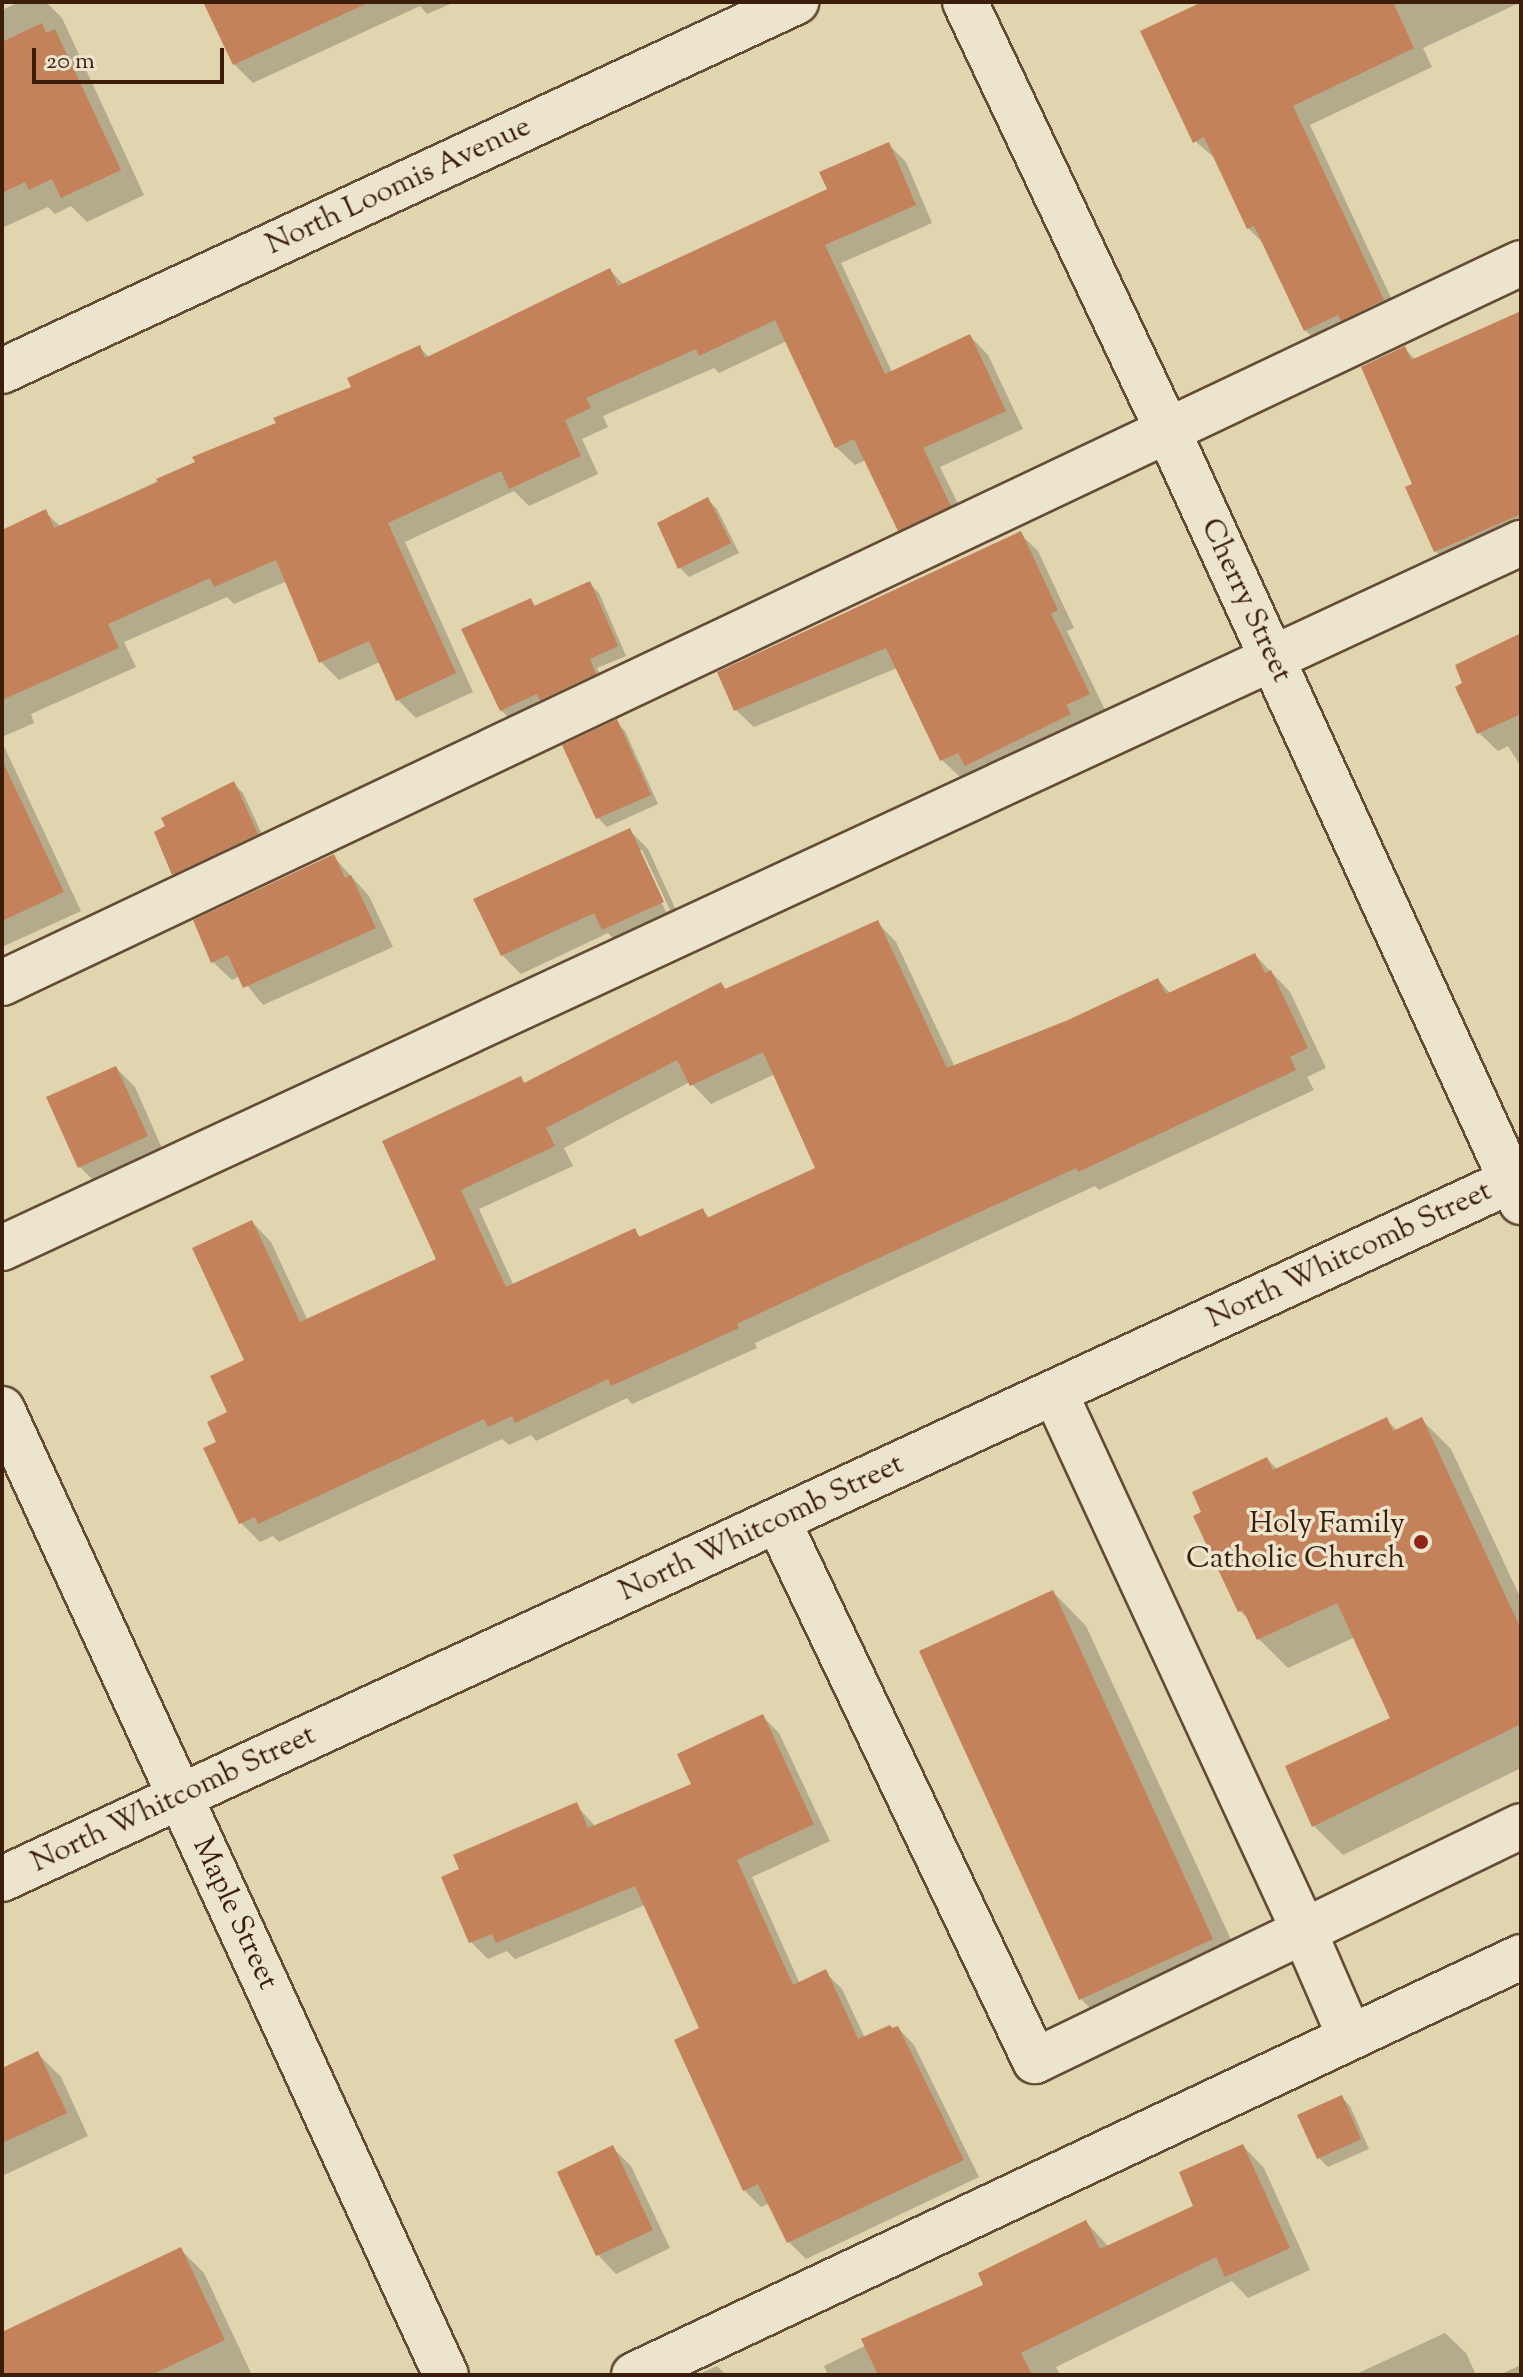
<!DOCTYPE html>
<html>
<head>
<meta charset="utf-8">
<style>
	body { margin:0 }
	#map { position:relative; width:1523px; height:2377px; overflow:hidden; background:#e1d5b0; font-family:"Sorts Mill Goudy",serif }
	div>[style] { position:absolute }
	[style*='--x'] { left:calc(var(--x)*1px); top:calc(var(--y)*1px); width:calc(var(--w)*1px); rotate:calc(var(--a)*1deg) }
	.shadow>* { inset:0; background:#0003 }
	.building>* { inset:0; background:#c4825a }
	.roads { filter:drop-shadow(2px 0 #644b34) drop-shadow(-2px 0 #644b34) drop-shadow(0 2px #644b34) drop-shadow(0 -2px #644b34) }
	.minor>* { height:44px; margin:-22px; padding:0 22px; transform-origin:22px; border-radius:22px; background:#ece4cc }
	.dots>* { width:22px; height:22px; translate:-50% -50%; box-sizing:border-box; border:4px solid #ece4cc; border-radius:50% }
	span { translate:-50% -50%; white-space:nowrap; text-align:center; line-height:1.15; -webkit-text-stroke:7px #ece4cc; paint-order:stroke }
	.street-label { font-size:30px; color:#3b1d0a }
	.poi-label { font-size:30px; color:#3b1d0a }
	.right { translate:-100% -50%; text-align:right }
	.frame { position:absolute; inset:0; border:4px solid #3b1d0a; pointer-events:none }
	.scale { position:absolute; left:32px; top:48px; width:192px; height:36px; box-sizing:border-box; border:4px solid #3b1d0a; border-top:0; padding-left:10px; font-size:24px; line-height:28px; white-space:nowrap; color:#3b1d0a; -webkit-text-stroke:6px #ece4cc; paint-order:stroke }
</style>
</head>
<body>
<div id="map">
	<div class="shadow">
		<i style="clip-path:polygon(19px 2px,46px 2px,62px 18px,144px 195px,87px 222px,71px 206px,55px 214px,48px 207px,2px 228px,2px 10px)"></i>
		<i style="clip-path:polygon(205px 2px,455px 2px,427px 14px,420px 6px,253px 83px,234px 64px)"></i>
		<i style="clip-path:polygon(1206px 2px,1521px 2px,1423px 48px,1432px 67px,1310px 125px,1401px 319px,1324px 349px,1305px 330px,1266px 246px,1248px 228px,1216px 159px,1195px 141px)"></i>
		<i style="clip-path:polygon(888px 144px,906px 162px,932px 223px,841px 263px,892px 372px,970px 336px,988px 355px,1023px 429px,940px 467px,968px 524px,918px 548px,900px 530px,866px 460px,855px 465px,836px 447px,787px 341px,719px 373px,714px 368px,603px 416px,608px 427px,582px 439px,598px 474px,529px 506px,514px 491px,405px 542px,473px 692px,416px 718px,397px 699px,380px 662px,339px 680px,321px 662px,287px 581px,234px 604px,227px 597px,124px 642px,136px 667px,31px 714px,34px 723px,2px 737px,2px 532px,45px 512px,61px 527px,353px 388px,419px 347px,430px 358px,610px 270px,625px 286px,829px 190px)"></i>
		<i style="clip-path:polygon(1521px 314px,1521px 538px,1453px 568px,1435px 551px,1415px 485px,1404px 348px,1416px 360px)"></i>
		<i style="clip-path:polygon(708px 500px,717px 509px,739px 553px,689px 577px,680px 568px)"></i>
		<i style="clip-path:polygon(1020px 534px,1038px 551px,1074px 628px,1067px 631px,1106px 712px,984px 782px,973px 771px,960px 777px,942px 760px,897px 668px,754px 727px,736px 710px)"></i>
		<i style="clip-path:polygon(590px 584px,599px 593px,626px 656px,597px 668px,604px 683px,510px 719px,501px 710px,530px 600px,537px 607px)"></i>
		<i style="clip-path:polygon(1521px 636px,1521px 767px,1508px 746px,1498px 751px,1479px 733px,1465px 684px)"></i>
		<i style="clip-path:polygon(616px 722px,625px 731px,658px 804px,607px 827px,598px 818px)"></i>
		<i style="clip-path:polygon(2px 742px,81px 911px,2px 947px)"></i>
		<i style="clip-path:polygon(234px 784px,243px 793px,266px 843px,183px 882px,174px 873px)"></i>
		<i style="clip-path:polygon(evenodd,629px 830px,648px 849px,681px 921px,622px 948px,608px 933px,521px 974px,502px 955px,629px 830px,638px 850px,642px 850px,670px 910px,666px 912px,638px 850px)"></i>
		<i style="clip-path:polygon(333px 856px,369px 896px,393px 947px,263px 1005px,240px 976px,232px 980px,213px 962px)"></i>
		<i style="clip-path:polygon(evenodd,877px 922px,896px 942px,955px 1067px,1069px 1022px,1158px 980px,1171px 994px,1255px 955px,1290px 992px,1326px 1068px,1307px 1077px,1314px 1090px,1099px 1190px,1095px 1186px,842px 1303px,755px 1343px,757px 1348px,632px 1404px,627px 1398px,536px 1441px,531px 1435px,509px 1445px,502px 1439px,279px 1542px,273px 1536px,260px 1542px,241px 1523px,219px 1442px,247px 1360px,252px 1222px,271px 1242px,308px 1321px,439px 1260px,384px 1142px,520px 1078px,526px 1084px,721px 984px,727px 990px,877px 922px,775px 1074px,818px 1169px,711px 1219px,703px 1211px,642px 1238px,634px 1231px,514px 1286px,479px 1209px,573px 1166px,564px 1148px,690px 1082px,711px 1104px,775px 1074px)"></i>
		<i style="clip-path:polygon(116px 1068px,135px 1087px,165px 1155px,98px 1185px,80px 1167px)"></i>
		<i style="clip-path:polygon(1386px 1420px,1398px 1431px,1422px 1420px,1451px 1449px,1521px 1599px,1521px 1768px,1343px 1855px,1314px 1826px,1393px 1719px,1355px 1637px,1288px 1668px,1259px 1639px,1251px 1622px,1240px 1611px,1267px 1459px,1278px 1470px)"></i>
		<i style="clip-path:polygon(1053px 1592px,1086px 1626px,1246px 1972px,1115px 2033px,1081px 1999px)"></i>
		<i style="clip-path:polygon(762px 1716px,779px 1733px,830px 1841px,752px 1877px,800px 1984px,825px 1972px,842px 1989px,865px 2038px,898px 2028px,914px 2045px,979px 2177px,806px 2259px,789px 2242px,770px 2203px,761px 2207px,744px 2190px,701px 2029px,645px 1905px,515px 1959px,507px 1951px,488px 1959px,471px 1942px,576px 1805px,596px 1827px,693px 1785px)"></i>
		<i style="clip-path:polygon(38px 2054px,61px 2077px,88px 2136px,2px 2176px,2px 2071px)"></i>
		<i style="clip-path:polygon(1341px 2097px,1350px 2106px,1369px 2149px,1328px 2167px,1319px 2158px)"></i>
		<i style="clip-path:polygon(1243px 2146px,1264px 2168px,1310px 2270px,1248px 2298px,1232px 2281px,1056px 2367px,1060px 2375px,828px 2375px,824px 2366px,986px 2286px,1086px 2222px,1109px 2247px,1196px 2207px)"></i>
		<i style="clip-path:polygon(612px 2147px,631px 2166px,670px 2248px,616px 2274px,598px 2255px)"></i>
		<i style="clip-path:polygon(181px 2250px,204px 2273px,252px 2375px,2px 2375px,2px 2334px)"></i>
		<i style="clip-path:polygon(1445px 2333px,1466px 2353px,1476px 2375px,1354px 2375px)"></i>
		<i style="clip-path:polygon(1521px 2365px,1521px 2375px,1499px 2375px)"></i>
		<i style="clip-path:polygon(717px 2366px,726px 2375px,697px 2375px)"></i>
	</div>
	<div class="building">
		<i style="clip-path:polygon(203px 2px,370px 2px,233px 65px)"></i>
		<i style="clip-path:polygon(1202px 2px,1393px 2px,1414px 48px,1293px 106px,1384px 300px,1341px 321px,1338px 315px,1304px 331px,1254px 226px,1247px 229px,1204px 137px,1193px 143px,1140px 31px)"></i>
		<i style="clip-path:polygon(42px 23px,46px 33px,55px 29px,121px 170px,61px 198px,52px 179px,29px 190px,25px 182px,2px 193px,2px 42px)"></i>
		<i style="clip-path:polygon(889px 142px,916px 205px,825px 245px,885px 374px,970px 334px,1006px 411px,923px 448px,951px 506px,898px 531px,854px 439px,835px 448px,775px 320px,699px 356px,696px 349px,586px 398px,591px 408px,565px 420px,581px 456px,509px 489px,501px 471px,388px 523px,456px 673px,396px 701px,369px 641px,319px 663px,276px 560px,214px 587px,210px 578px,108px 624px,119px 648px,2px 700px,2px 530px,46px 509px,54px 528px,158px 482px,156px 479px,195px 462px,192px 457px,276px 423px,273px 418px,351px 387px,347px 378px,420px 345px,425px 358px,610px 268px,618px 286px,827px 189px,819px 172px)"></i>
		<i style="clip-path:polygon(1521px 311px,1521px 514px,1434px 552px,1405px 487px,1412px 484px,1361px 367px,1405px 346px,1411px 360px)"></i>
		<i style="clip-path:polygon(708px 497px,731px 543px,678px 569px,657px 523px)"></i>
		<i style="clip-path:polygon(1021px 531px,1058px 610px,1051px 614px,1090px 694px,1066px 705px,1071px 714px,965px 766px,958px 753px,940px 761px,886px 648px,734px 711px,717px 672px)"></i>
		<i style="clip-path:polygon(590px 581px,618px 646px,590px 659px,596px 674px,540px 700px,537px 694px,500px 711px,461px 629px,531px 598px,534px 606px)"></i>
		<i style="clip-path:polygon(1521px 633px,1521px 714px,1477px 734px,1455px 687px,1462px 683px,1455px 665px)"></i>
		<i style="clip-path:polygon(617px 719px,651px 795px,596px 819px,562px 745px)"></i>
		<i style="clip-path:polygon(2px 760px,64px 892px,2px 921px)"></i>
		<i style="clip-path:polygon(234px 781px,258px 834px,172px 875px,154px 832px,165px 826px,161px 818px)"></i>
		<i style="clip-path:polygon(630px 828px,664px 902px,602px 930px,594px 913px,501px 956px,473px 899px)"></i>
		<i style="clip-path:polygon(334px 854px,345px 878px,351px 875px,376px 928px,243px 988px,228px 955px,211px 963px,193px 920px)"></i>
		<i style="clip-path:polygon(evenodd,878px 920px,947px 1068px,1068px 1020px,1158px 978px,1166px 994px,1255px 953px,1265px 973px,1271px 970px,1308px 1048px,1290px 1057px,1296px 1070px,1078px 1172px,1076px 1168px,822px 1284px,737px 1324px,739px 1328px,611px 1386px,608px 1379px,515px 1423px,512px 1416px,488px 1427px,484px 1419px,258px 1524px,255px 1517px,239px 1524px,203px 1448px,216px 1442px,207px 1422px,227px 1412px,210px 1376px,244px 1360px,192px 1248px,252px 1220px,300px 1322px,436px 1259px,382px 1141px,521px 1076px,524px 1083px,721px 982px,725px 989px,878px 920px,763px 1052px,815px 1168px,707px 1218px,703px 1208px,639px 1237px,635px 1228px,506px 1287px,461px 1190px,555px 1146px,546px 1128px,677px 1060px,690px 1086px,763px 1052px)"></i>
		<i style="clip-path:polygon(116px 1066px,148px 1136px,78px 1168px,46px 1097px)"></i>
		<i style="clip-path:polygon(1387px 1417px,1393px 1431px,1422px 1417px,1521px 1629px,1521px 1724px,1312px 1827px,1285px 1766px,1390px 1718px,1337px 1603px,1257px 1640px,1243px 1610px,1238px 1612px,1193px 1516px,1201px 1512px,1192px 1492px,1267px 1457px,1273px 1470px)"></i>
		<i style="clip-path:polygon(1053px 1590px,1213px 1939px,1079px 2000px,919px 1651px)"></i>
		<i style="clip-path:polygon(763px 1714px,814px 1824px,737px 1860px,793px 1985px,826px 1969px,858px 2039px,890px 2025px,892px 2028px,898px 2026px,964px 2160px,787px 2243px,758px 2184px,743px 2191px,674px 2040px,699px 2028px,635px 1886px,496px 1943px,492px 1934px,469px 1943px,441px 1877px,459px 1869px,453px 1855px,577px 1802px,588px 1828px,691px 1784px,677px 1754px)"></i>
		<i style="clip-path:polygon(38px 2051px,67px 2113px,2px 2143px,2px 2068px)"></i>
		<i style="clip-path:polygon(1342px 2095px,1361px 2139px,1317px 2159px,1297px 2115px)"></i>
		<i style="clip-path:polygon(1243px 2144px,1290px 2248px,1225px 2277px,1216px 2257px,1021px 2353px,1032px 2375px,878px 2375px,861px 2339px,983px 2285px,978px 2273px,1086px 2220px,1100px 2249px,1193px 2206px,1179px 2172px)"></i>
		<i style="clip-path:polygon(613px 2145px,653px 2230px,596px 2256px,557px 2172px)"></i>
		<i style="clip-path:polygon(181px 2247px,225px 2340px,151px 2375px,2px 2375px,2px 2332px)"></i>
	</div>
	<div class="roads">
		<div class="minor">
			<i style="--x:965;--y:2;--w:475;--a:64.7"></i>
			<i style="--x:1168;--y:431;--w:848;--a:65.4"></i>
			<i style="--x:2;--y:371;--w:876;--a:-24.93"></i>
			<i style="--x:2;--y:983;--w:1681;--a:-25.36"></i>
			<i style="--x:2;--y:1248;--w:1675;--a:-24.9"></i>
			<i style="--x:2;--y:1409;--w:1063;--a:65.32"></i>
			<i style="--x:778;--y:1521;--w:598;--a:64.55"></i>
			<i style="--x:1035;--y:2061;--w:299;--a:-25.8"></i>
			<i style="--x:1304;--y:1931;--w:593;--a:-114.84"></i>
			<i style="--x:2;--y:1879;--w:1674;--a:-24.83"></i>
			<i style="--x:1350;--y:2037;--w:116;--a:-113.5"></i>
			<i style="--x:1304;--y:1931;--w:241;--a:-25.8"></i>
			<i style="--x:634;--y:2375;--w:981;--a:-25.23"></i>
		</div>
	</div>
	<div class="dots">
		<i style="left:1421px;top:1542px;background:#8f2418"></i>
	</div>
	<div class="street-label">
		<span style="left:399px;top:187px;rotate:-25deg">North Loomis Avenue</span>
		<span style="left:1245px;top:601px;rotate:65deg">Cherry Street</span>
		<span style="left:1350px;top:1256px;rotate:-25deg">North Whitcomb Street</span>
		<span style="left:762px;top:1529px;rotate:-25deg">North Whitcomb Street</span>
		<span style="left:174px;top:1800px;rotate:-25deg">North Whitcomb Street</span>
		<span style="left:234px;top:1914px;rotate:65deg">Maple Street</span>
	</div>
	<div class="poi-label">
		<span class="right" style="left:1405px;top:1542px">Holy Family<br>Catholic Church</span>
	</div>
	<div class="frame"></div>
	<div class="scale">20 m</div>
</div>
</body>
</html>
